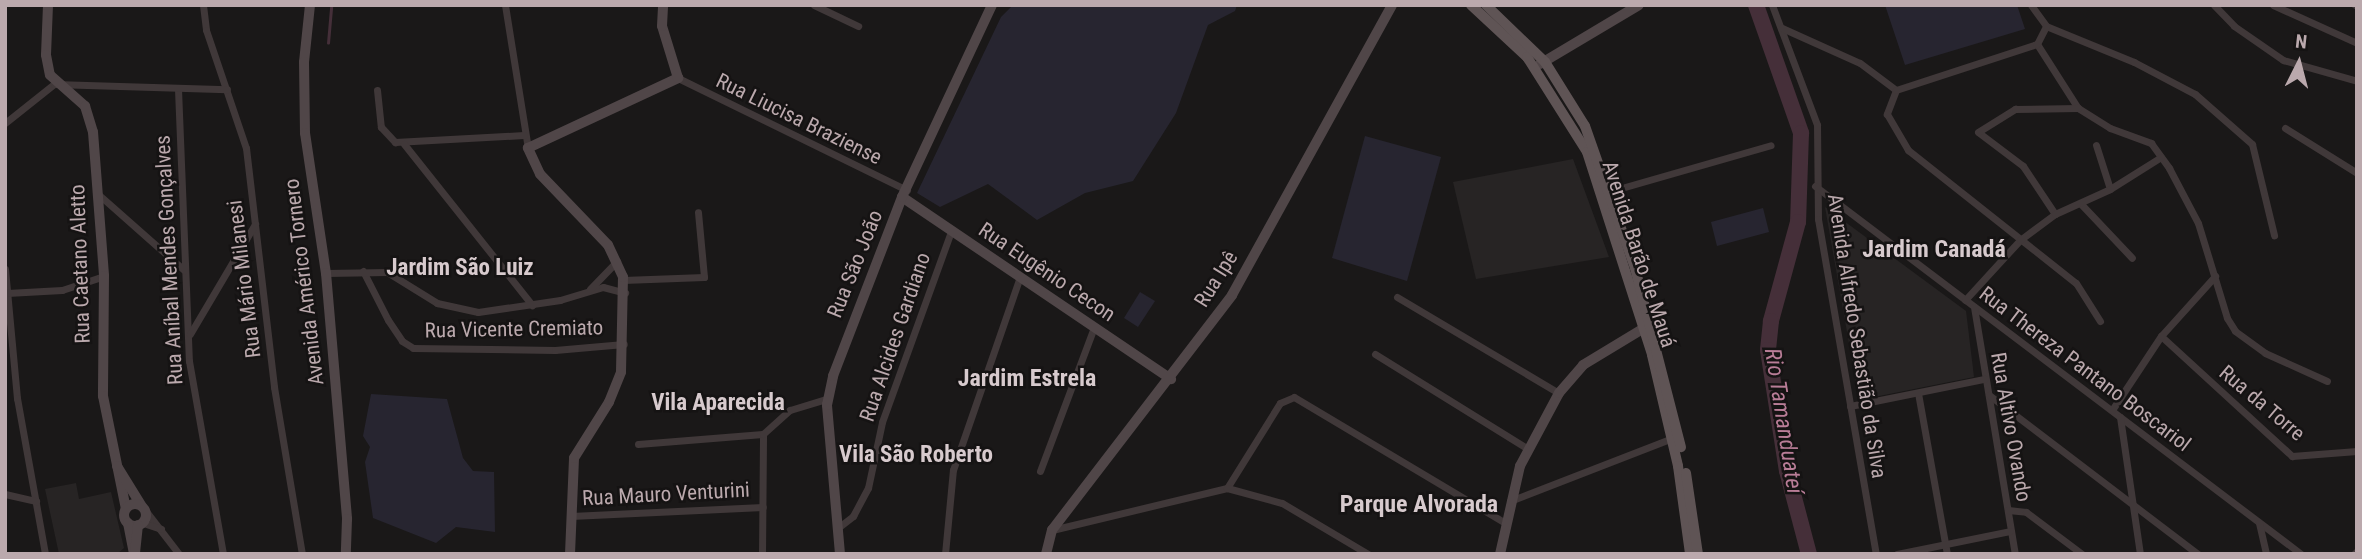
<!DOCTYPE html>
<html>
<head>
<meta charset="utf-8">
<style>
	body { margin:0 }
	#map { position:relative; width:2362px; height:559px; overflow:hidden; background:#1a1818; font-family:"Roboto Condensed",sans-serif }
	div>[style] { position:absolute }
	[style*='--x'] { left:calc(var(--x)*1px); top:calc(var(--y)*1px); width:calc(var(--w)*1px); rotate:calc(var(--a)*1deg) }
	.built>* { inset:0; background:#272424 }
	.green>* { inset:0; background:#272530 }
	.stream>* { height:2.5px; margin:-1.25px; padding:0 1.25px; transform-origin:1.25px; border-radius:1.25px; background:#452f39 }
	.river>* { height:16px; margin:-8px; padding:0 8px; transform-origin:8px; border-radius:8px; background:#452f39 }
	.street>* { height:7px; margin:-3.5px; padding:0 3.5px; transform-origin:3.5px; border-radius:3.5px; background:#403839 }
	.secondary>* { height:10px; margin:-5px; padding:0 5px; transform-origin:5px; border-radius:5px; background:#504648 }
	.secondary>.ring { margin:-5px; padding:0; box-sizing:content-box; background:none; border:10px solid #504648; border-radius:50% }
	.primary>* { height:10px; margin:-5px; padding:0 5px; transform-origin:5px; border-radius:5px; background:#5f5455 }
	span { translate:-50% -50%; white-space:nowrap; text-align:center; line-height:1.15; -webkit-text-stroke:5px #151313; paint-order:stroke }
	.street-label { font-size:21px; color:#bba9ad }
	.neighbourhood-label { font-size:23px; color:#d7cacd; font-weight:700 }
	.water-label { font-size:23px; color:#b97d97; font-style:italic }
	.quarter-label { font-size:24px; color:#d7cacd; font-weight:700 }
	.frame { position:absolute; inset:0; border:7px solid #bba9ad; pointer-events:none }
	.north { position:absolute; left:2264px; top:28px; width:70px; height:70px; -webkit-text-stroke:5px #151313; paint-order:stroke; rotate:6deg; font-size:19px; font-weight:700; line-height:28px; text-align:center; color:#bba9ad }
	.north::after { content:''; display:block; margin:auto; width:24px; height:32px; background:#bba9ad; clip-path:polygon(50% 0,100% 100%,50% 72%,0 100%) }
</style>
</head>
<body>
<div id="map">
	<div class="built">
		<i style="clip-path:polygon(1573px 159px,1609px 257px,1476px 279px,1453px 182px)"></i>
		<i style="clip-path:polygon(1825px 207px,1966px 311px,1974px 377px,1859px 400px)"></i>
		<i style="clip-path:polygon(76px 483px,79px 499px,111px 492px,124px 548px,117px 554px,59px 554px,45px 489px)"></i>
	</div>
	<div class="green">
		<i style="clip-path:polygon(1013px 5px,1237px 5px,1235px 11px,1208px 25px,1176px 113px,1133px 181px,1085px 193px,1037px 220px,988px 184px,940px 207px,917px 193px,1001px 17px)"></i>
		<i style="clip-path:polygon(1885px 5px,2017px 5px,2025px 29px,1905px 65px)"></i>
		<i style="clip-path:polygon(1365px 136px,1441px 157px,1407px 281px,1332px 258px)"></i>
		<i style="clip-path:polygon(1763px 208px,1769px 232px,1717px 246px,1711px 222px)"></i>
		<i style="clip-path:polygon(1140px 292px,1155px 301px,1138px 327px,1124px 318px)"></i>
		<i style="clip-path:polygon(371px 394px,447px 399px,463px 458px,473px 471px,494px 472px,495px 532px,456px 527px,436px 543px,373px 518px,365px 462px,370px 447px,363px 436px)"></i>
	</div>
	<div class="stream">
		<i style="--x:328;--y:43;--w:38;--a:-85"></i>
	</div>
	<div class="river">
		<i style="--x:1756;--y:5;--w:136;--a:70.6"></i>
		<i style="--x:1801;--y:133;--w:89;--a:91.9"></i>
		<i style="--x:1798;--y:222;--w:103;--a:105.3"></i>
		<i style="--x:1771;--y:321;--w:29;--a:96"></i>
		<i style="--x:1768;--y:350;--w:122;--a:81.1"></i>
		<i style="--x:1787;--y:471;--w:86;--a:75.2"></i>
	</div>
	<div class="street">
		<i style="--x:203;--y:5;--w:25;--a:83"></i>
		<i style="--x:206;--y:30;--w:125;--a:71.3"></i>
		<i style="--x:246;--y:148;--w:241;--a:83.3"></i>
		<i style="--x:274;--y:387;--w:169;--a:80.5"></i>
		<i style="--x:505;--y:5;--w:145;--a:80.9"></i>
		<i style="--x:814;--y:5;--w:49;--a:25.5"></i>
		<i style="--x:1772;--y:5;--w:128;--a:69.4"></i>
		<i style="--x:1817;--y:125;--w:94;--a:89.4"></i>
		<i style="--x:1818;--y:219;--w:340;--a:80.2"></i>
		<i style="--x:2031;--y:5;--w:26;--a:54"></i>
		<i style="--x:2046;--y:26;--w:95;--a:22.2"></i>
		<i style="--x:2134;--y:62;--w:69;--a:27.7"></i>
		<i style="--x:2195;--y:94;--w:76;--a:41.3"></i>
		<i style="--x:2252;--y:144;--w:94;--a:76.4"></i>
		<i style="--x:2214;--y:5;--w:29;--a:46"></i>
		<i style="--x:2234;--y:26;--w:60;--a:34.8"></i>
		<i style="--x:2283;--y:60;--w:77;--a:15.8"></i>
		<i style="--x:2273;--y:5;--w:92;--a:24.3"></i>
		<i style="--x:2355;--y:5;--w:2;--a:27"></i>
		<i style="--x:1782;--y:28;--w:85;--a:24.2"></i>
		<i style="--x:1860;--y:63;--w:45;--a:36.9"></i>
		<i style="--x:2037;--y:44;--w:76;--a:57.4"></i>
		<i style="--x:2078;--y:108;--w:38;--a:32"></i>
		<i style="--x:2110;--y:128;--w:44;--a:20.1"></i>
		<i style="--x:2151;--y:143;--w:31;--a:54"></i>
		<i style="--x:2169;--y:168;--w:62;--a:62.2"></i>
		<i style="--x:2198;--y:223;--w:99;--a:73"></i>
		<i style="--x:2227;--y:318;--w:15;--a:58"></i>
		<i style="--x:2235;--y:331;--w:37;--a:36"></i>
		<i style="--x:2265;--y:353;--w:68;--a:24.3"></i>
		<i style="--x:678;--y:78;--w:255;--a:26.1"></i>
		<i style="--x:178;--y:89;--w:272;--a:87.7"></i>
		<i style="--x:189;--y:361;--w:196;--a:80"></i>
		<i style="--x:377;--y:90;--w:37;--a:84"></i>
		<i style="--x:381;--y:127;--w:21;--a:47"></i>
		<i style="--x:395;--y:142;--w:129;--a:-3.1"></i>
		<i style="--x:1896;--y:90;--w:26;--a:111"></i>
		<i style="--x:1887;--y:114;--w:42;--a:59.7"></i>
		<i style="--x:1908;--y:150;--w:214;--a:38.4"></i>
		<i style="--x:2076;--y:283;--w:45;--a:57.7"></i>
		<i style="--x:1896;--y:90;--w:148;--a:-18.1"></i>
		<i style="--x:2037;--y:44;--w:20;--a:-63"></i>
		<i style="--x:5;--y:123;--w:63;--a:-38.5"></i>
		<i style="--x:54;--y:84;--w:173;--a:1.7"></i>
		<i style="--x:2285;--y:128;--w:85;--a:32"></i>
		<i style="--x:404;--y:144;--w:206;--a:51.5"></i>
		<i style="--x:2096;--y:145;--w:46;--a:72.3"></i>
		<i style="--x:1815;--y:186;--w:610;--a:37.13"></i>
		<i style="--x:1611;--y:191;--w:166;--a:-16"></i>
		<i style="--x:98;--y:194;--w:115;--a:41.5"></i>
		<i style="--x:2081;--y:204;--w:74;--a:46.6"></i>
		<i style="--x:2055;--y:214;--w:58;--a:-123.7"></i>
		<i style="--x:2023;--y:166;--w:56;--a:-142.9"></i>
		<i style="--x:1978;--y:132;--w:44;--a:-31.9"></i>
		<i style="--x:2015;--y:109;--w:63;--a:-0.9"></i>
		<i style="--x:5;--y:269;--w:130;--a:84.7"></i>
		<i style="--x:17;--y:398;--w:158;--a:79.8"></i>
		<i style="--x:363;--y:271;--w:55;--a:63"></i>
		<i style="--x:388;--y:320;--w:25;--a:56"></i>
		<i style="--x:402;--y:341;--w:13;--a:32"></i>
		<i style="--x:413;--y:348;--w:142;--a:0.8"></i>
		<i style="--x:555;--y:350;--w:69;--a:-5"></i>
		<i style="--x:326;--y:273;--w:61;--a:-0.9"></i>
		<i style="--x:387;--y:272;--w:59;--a:31.8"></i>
		<i style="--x:437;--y:303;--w:42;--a:12.4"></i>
		<i style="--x:478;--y:312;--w:83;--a:-8.3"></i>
		<i style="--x:560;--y:300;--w:45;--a:-16.8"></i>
		<i style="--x:603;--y:287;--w:23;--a:15"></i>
		<i style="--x:623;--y:280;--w:81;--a:-2.1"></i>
		<i style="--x:704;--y:277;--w:65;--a:-95.3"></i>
		<i style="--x:590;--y:289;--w:39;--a:-46"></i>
		<i style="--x:7;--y:293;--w:55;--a:-3.1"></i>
		<i style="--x:62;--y:290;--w:44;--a:-18.4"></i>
		<i style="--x:1397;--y:297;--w:188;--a:30.7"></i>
		<i style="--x:1965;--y:300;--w:81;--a:-47.5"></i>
		<i style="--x:2020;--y:240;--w:44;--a:-36.6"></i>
		<i style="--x:2055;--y:214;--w:60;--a:-24.4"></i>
		<i style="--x:2110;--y:189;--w:60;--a:-32.1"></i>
		<i style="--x:1974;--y:307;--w:250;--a:80.6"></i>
		<i style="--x:190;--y:334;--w:128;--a:-59.4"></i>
		<i style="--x:2161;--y:336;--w:178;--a:42.5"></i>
		<i style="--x:2292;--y:456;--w:65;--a:-4.4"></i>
		<i style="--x:1375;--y:354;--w:180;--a:31.8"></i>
		<i style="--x:1918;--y:393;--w:164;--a:79.8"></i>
		<i style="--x:1989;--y:395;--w:263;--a:37.3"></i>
		<i style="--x:1850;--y:406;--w:137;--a:-11.4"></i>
		<i style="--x:2112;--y:410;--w:89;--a:-56.5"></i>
		<i style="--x:2161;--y:336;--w:81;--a:-48"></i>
		<i style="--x:2120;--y:417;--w:138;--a:81.7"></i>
		<i style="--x:638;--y:444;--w:125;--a:-4.6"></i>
		<i style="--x:1040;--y:471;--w:154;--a:-69.4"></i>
		<i style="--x:1227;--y:488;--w:100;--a:-58.1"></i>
		<i style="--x:1280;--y:403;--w:15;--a:-23"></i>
		<i style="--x:1294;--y:397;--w:246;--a:30.8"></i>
		<i style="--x:5;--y:494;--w:32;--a:13"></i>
		<i style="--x:1510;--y:501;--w:177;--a:-21.2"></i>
		<i style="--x:145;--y:510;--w:56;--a:52.3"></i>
		<i style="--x:2008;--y:510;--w:18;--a:6"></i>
		<i style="--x:2026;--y:512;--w:70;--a:36.9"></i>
		<i style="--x:571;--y:516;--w:192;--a:-2.7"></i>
		<i style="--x:143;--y:523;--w:19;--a:18"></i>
		<i style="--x:2259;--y:523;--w:32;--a:77"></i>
		<i style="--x:839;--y:527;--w:18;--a:-38"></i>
		<i style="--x:853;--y:516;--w:32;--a:-62"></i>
		<i style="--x:868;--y:488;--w:67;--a:-78"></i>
		<i style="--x:882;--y:422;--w:203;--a:-70.1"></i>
		<i style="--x:1052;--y:530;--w:180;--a:-13.5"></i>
		<i style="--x:1227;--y:488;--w:57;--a:15.3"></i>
		<i style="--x:1282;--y:503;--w:100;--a:30.7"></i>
		<i style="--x:762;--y:554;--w:120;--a:-89.5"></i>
		<i style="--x:763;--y:434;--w:36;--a:-42"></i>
		<i style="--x:790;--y:410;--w:39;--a:-17"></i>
		<i style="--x:945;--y:554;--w:84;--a:-84.6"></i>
		<i style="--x:953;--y:470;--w:205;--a:-70.9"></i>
		<i style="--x:1897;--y:554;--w:115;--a:-11.5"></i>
		<i style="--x:2354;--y:554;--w:4;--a:-45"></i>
	</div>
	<div class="secondary">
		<i style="--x:48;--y:5;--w:50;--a:92.3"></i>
		<i style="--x:46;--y:55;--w:20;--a:79"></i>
		<i style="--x:50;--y:75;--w:47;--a:41.5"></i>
		<i style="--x:85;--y:106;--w:27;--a:73"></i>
		<i style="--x:93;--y:132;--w:144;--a:85.6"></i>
		<i style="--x:104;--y:276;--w:120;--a:90.5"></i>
		<i style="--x:103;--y:396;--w:115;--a:78.5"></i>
		<i style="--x:310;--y:5;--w:57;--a:96"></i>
		<i style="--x:304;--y:62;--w:71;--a:89.2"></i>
		<i style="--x:305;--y:133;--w:142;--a:81.5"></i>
		<i style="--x:326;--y:273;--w:247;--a:85.1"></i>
		<i style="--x:347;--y:519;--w:35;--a:92"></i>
		<i style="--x:1540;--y:64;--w:115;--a:-30.8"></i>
		<i style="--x:902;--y:197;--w:325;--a:34.1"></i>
		<i style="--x:117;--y:466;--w:46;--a:58.4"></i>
		<i class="ring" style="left:124px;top:504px;width:12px;height:12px"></i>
		<i style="--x:128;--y:523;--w:32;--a:79"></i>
		<i style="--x:135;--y:553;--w:28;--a:-84"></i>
		<i style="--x:570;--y:554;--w:96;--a:-87.6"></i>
		<i style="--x:574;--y:458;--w:66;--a:-58"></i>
		<i style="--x:609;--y:402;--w:32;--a:-68"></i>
		<i style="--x:621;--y:372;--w:95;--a:-88.8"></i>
		<i style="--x:623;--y:277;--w:35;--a:-115"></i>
		<i style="--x:608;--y:245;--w:98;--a:-133.8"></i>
		<i style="--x:540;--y:174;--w:29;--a:-115"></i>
		<i style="--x:528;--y:148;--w:166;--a:-25"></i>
		<i style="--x:678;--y:78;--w:54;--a:-107.1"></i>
		<i style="--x:662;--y:26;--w:21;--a:-87"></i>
		<i style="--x:840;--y:554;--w:150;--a:-95"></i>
		<i style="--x:827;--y:405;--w:30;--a:-78"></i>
		<i style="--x:833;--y:376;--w:192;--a:-68.9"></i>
		<i style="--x:902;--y:197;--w:212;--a:-64.9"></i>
		<i style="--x:1046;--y:554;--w:25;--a:-76"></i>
		<i style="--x:1052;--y:530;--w:296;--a:-52.5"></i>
		<i style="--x:1232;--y:295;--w:331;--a:-61.1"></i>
		<i style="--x:1500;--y:554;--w:90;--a:-77.2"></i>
		<i style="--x:1520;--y:466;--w:83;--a:-61.9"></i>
		<i style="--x:1559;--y:393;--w:37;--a:-49"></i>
		<i style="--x:1583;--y:365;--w:71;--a:-31.2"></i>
	</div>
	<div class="primary">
		<i style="--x:1471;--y:5;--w:76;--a:42.9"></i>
		<i style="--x:1527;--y:57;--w:112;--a:57.7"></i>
		<i style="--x:1587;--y:152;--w:213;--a:72.2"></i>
		<i style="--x:1652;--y:355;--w:114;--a:76.8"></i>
		<i style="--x:1678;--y:466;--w:89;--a:82.2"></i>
		<i style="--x:1486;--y:5;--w:82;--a:44"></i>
		<i style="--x:1545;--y:62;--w:75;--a:58"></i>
		<i style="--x:1585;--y:126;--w:151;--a:70.6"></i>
		<i style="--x:1635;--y:268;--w:185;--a:75.6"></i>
		<i style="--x:1686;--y:473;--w:82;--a:81.6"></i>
	</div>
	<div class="street-label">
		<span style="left:799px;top:119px;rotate:26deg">Rua Liucisa Braziense</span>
		<span style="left:1639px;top:254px;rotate:72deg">Avenida Barão de Mauá</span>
		<span style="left:169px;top:260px;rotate:-93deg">Rua Aníbal Mendes Gonçalves</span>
		<span style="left:80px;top:264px;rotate:-92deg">Rua Caetano Aletto</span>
		<span style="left:855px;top:264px;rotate:-68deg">Rua São João</span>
		<span style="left:1047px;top:272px;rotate:34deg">Rua Eugênio Cecon</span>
		<span style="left:244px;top:279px;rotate:-97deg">Rua Mário Milanesi</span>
		<span style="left:1216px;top:279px;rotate:-58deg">Rua Ipê</span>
		<span style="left:304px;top:282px;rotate:-97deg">Avenida Américo Tornero</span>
		<span style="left:514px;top:329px;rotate:-1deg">Rua Vicente Cremiato</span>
		<span style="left:1857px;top:336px;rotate:81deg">Avenida Alfredo Sebastião da Silva</span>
		<span style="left:895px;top:337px;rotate:-71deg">Rua Alcides Gardiano</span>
		<span style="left:2085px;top:369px;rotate:37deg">Rua Thereza Pantano Boscariol</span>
		<span style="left:2262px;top:403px;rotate:40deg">Rua da Torre</span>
		<span style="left:2011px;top:427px;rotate:80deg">Rua Altivo Ovando</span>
		<span style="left:666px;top:494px;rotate:-3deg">Rua Mauro Venturini</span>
	</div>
	<div class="neighbourhood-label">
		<span style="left:460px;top:268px">Jardim São Luiz</span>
		<span style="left:718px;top:403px">Vila Aparecida</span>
		<span style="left:916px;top:455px">Vila São Roberto</span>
	</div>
	<div class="water-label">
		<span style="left:1783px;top:421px;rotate:81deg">Rio Tamanduateí</span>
	</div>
	<div class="quarter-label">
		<span style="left:1934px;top:250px">Jardim Canadá</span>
		<span style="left:1027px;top:379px">Jardim Estrela</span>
		<span style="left:1419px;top:505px">Parque Alvorada</span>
	</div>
	<div class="frame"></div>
	<div class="north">N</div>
</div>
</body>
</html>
